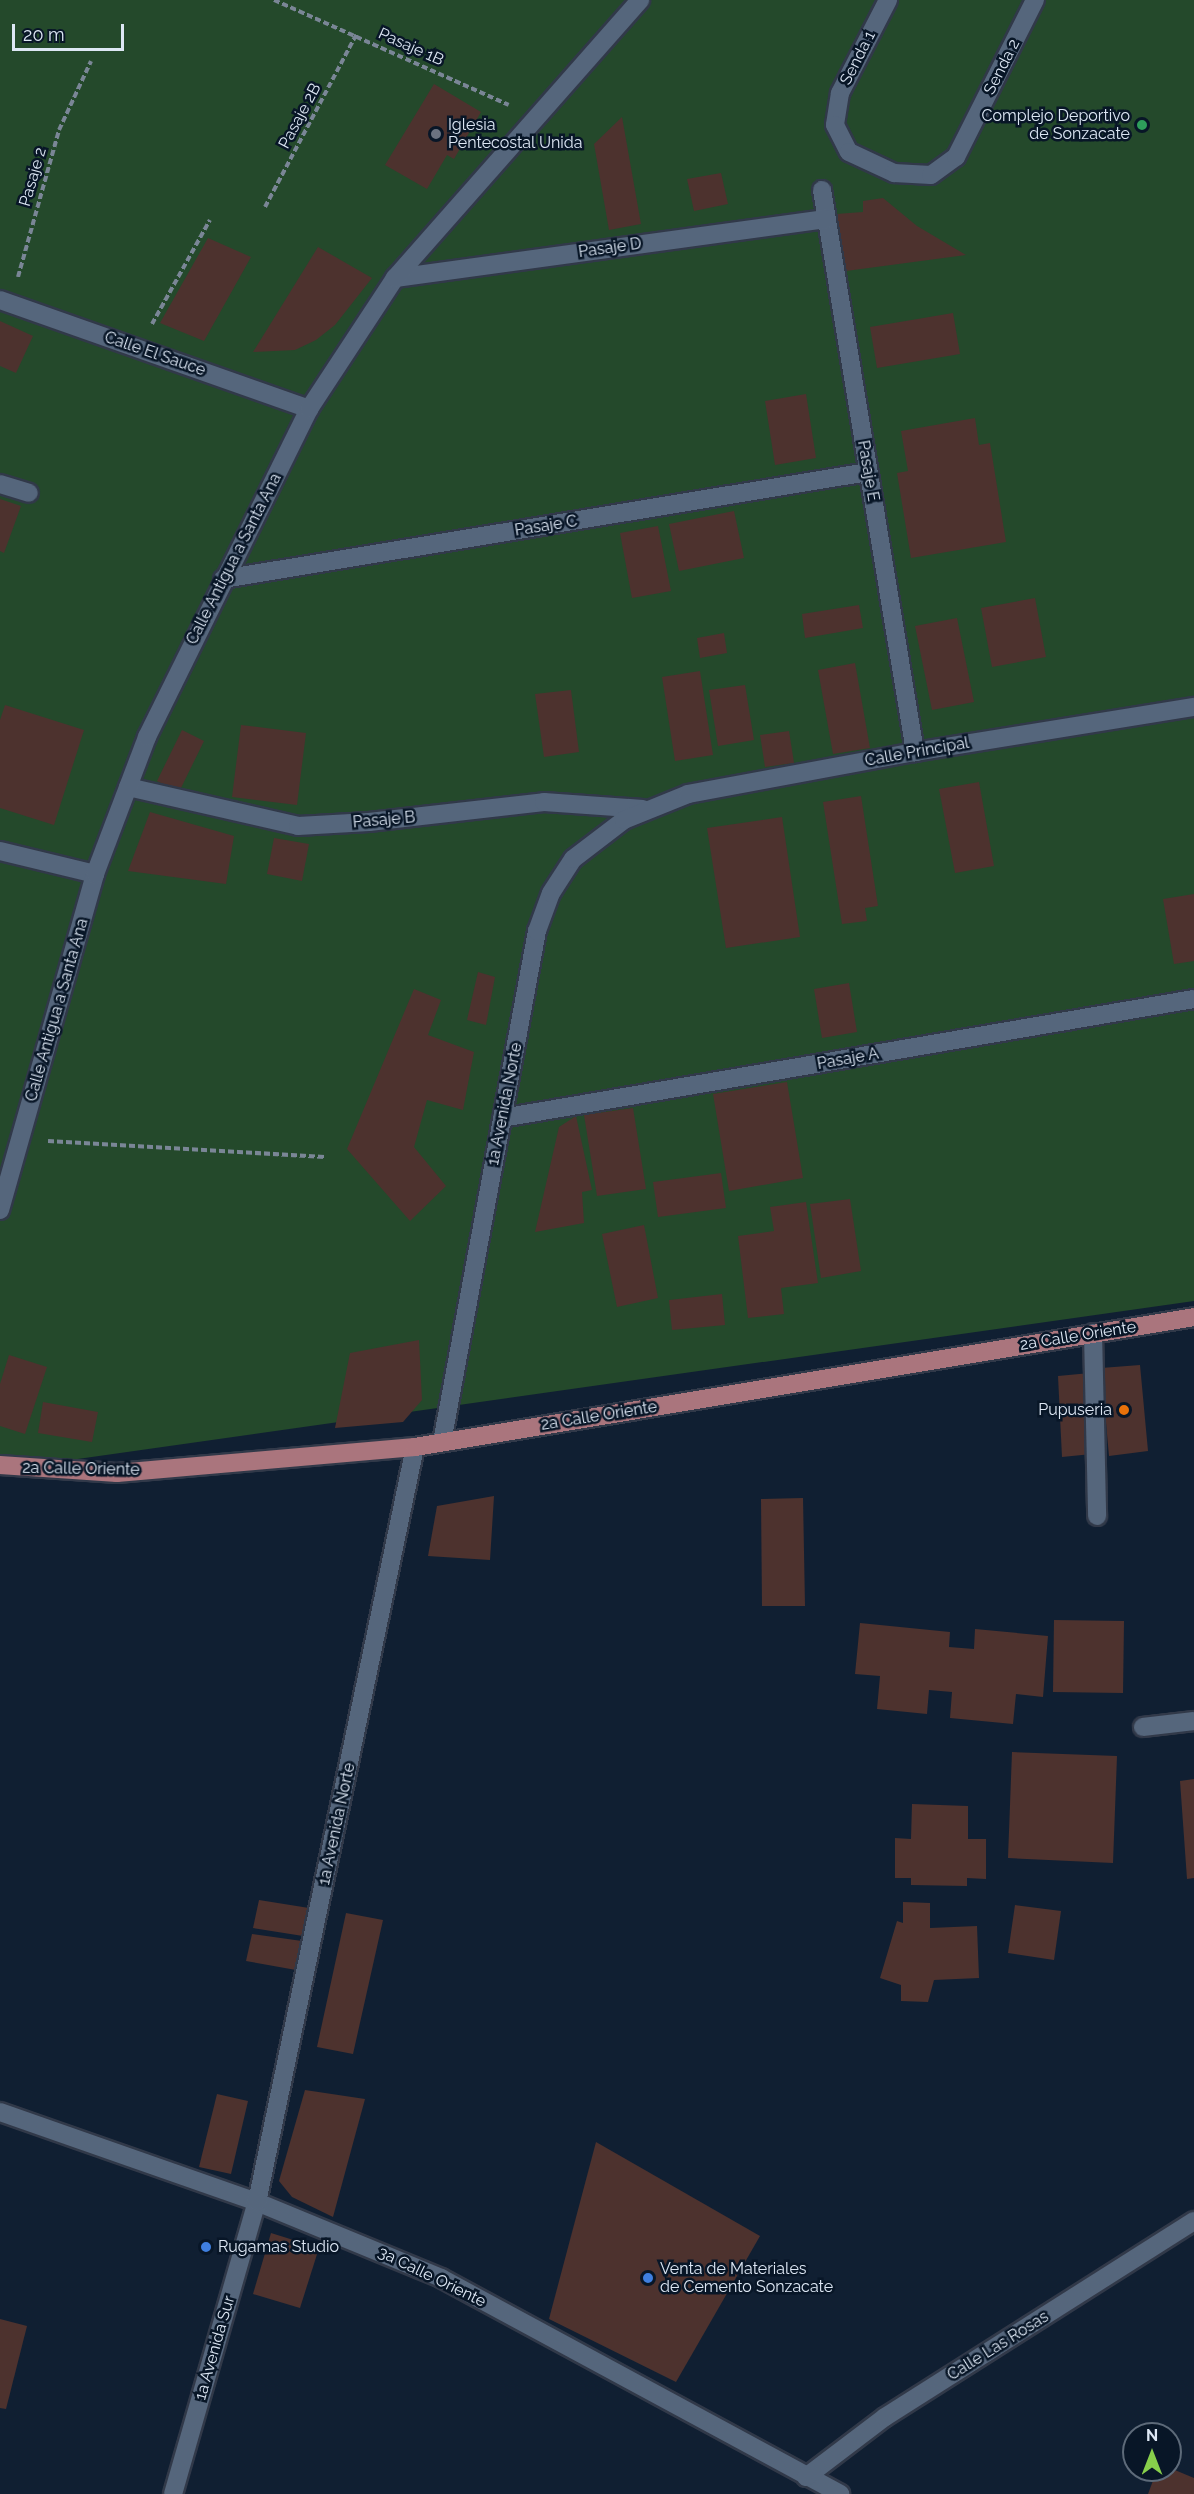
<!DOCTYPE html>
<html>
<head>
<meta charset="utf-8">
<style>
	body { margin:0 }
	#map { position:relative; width:1194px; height:2494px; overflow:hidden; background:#101f32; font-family:Raleway,sans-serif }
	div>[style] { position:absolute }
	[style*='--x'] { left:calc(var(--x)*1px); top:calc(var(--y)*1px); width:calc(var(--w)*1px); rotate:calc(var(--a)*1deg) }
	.green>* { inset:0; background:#24492b }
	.building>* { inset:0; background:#4d322e }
	.path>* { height:4px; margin-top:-2px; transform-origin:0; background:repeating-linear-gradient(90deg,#7a8696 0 6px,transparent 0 9px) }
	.roads { filter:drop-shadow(2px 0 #313949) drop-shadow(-2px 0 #313949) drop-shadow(0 2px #313949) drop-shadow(0 -2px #313949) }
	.minor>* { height:18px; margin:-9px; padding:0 9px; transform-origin:9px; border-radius:9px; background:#55667c }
	.major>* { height:18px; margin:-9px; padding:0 9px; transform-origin:9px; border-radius:9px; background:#aa757d }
	.dots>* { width:16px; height:16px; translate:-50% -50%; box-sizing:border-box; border:3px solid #081627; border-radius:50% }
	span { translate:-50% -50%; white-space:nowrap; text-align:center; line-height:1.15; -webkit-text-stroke:5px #081627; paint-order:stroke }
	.street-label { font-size:16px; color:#dde7f4 }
	.poi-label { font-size:16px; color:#dde7f4 }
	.right { translate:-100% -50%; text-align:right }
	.left { translate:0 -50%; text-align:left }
	.north { position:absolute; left:1122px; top:2422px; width:60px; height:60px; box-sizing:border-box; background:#081627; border:2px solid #5d6a79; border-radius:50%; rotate:0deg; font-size:16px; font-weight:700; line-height:24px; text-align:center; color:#dde7f4 }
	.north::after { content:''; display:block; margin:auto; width:21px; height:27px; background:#87cf4b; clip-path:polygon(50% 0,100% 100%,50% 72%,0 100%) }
	.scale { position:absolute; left:12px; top:24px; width:112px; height:27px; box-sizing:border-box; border:3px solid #dde7f4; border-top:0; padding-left:8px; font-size:18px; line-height:21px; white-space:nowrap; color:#dde7f4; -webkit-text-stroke:4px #081627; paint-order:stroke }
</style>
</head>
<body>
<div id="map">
	<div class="green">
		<i style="clip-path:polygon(0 0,1194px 0,1194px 1301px,0 1470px)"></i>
	</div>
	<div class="building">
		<i style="clip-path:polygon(434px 84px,481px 112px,454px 159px,447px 155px,427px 189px,385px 165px)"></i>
		<i style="clip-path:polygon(622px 117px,641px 224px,609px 230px,594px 144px)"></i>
		<i style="clip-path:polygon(721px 173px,728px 204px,694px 211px,687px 179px)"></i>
		<i style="clip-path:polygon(883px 198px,917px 226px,966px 255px,846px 271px,836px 214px,863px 212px,863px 201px)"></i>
		<i style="clip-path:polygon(208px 238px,251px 257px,204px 341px,160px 323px)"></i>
		<i style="clip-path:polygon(318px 247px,372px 278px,335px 325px,316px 340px,295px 350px,253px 352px)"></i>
		<i style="clip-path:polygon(953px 313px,960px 354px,877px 368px,870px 327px)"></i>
		<i style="clip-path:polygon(0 321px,33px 336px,16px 373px,0 366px)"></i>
		<i style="clip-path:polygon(806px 394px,816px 458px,775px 465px,765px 401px)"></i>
		<i style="clip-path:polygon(975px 418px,979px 445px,990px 443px,1006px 542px,911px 558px,897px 473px,908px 471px,901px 431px)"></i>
		<i style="clip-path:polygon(0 499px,21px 506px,4px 553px,0 551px)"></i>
		<i style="clip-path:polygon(734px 511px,744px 558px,679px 571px,669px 524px)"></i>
		<i style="clip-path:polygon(658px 526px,671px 591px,632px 598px,620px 533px)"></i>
		<i style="clip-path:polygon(1035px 598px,1046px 657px,992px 667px,981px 608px)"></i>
		<i style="clip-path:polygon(859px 605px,863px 628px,805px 638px,802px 614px)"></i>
		<i style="clip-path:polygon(957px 618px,974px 702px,932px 710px,915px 626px)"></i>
		<i style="clip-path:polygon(724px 633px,727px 653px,700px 658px,697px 638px)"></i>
		<i style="clip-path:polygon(855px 663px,870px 748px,833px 754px,818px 670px)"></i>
		<i style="clip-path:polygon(700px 671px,713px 755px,675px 761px,662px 677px)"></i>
		<i style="clip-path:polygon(745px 685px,754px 740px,718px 746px,709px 690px)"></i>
		<i style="clip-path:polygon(571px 690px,579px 752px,544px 757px,535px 694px)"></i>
		<i style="clip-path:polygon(5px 705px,84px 730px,54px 825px,0 808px,0 720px)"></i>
		<i style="clip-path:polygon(241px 725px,306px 733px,297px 805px,232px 797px)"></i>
		<i style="clip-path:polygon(182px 730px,204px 741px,179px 792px,157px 781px)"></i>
		<i style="clip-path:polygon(789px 731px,794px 763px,765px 767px,760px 735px)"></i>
		<i style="clip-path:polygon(979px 782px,994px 866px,955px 873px,939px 789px)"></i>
		<i style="clip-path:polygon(861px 796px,878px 906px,865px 908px,867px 921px,842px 924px,823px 802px)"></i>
		<i style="clip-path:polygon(150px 812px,234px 836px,226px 884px,128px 871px)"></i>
		<i style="clip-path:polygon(782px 817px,800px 937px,726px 948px,707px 828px)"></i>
		<i style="clip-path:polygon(274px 838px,309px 844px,302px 881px,267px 874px)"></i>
		<i style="clip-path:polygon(1194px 894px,1194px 961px,1174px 964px,1163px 899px)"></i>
		<i style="clip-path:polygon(478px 972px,495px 977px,486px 1025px,467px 1020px)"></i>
		<i style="clip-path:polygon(849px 983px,857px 1032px,822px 1038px,814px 989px)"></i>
		<i style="clip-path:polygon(414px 989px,441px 1000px,428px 1035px,474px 1052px,463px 1110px,427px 1100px,414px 1147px,446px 1186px,410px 1221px,347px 1149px)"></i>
		<i style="clip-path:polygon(787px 1082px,803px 1178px,729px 1191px,713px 1094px)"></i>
		<i style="clip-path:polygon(633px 1108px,646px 1189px,597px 1196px,584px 1115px)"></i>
		<i style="clip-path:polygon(576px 1116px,592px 1190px,582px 1192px,584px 1223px,535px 1232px,559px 1127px)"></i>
		<i style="clip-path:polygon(721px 1173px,726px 1208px,658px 1217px,653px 1182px)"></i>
		<i style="clip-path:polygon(850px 1199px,861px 1271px,821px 1278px,810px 1204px)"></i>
		<i style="clip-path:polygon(806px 1202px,818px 1283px,781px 1288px,784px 1314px,748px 1318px,738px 1236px,774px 1231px,770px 1207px)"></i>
		<i style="clip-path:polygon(644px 1225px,658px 1298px,617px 1307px,602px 1234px)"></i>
		<i style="clip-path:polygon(722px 1294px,725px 1325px,672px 1330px,669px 1300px)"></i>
		<i style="clip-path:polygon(419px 1340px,422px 1400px,403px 1422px,335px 1428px,350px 1353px)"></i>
		<i style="clip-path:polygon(9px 1355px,47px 1367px,25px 1434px,0 1426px,0 1384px)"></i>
		<i style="clip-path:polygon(1140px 1365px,1148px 1451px,1109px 1456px,1101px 1368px)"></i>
		<i style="clip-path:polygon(1090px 1373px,1092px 1454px,1062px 1457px,1058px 1376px)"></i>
		<i style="clip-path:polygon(43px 1402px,98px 1412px,92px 1442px,38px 1433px)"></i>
		<i style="clip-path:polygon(494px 1496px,490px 1560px,428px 1556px,437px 1506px)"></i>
		<i style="clip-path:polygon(803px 1498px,805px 1606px,762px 1606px,761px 1499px)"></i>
		<i style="clip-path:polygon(1054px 1620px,1124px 1621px,1123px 1693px,1053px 1692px)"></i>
		<i style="clip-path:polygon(860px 1623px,950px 1632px,949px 1647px,974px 1649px,975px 1629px,1048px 1636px,1043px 1697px,1016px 1694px,1013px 1724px,950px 1718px,952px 1692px,929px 1690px,927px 1714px,877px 1709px,880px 1676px,855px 1674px)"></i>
		<i style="clip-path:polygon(1012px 1752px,1117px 1756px,1113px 1863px,1008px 1858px)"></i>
		<i style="clip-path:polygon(1194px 1779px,1194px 1878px,1187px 1879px,1180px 1781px)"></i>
		<i style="clip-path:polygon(912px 1804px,968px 1806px,968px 1839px,986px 1839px,986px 1879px,967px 1878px,967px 1886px,911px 1885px,911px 1878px,895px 1878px,895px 1838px,911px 1839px)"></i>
		<i style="clip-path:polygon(259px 1900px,309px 1908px,303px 1936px,253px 1928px)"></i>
		<i style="clip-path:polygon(903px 1902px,930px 1903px,930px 1928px,977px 1926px,979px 1978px,934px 1980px,928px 2002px,901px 2001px,901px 1985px,880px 1978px,897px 1921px,903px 1923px)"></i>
		<i style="clip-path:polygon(1015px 1905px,1061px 1911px,1054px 1960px,1008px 1953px)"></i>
		<i style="clip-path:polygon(346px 1913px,383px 1920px,353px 2054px,317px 2047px)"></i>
		<i style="clip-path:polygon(252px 1934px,302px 1941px,296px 1970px,246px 1961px)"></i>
		<i style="clip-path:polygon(305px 2090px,365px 2099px,333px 2217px,292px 2197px,279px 2181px)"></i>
		<i style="clip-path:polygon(217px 2094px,248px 2101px,231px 2174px,199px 2167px)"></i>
		<i style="clip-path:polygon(596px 2142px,760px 2236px,676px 2382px,549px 2319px)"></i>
		<i style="clip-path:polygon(271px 2233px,319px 2248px,300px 2308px,253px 2294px)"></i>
		<i style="clip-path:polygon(0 2319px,27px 2326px,6px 2409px,0 2408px)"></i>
		<i style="clip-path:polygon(1170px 2468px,1194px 2478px,1194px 2494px,1148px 2494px,1157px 2470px)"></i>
	</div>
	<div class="path">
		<i style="--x:274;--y:0;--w:257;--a:24.1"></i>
		<i style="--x:265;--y:207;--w:195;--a:-62.1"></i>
		<i style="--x:18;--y:277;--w:153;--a:-74.4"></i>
		<i style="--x:59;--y:130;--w:76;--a:-65.1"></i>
		<i style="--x:152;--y:324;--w:119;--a:-60.9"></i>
		<i style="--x:48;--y:1141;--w:277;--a:3.3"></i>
	</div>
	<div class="roads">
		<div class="minor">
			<i style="--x:888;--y:0;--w:105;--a:117.3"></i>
			<i style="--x:840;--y:93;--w:32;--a:99"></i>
			<i style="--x:835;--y:125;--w:30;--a:63"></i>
			<i style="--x:849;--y:152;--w:50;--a:25"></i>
			<i style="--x:894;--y:173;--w:37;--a:3"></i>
			<i style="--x:931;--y:175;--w:31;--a:-36"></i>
			<i style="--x:956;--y:157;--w:176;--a:-63.3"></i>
			<i style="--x:822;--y:190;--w:570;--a:80.6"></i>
			<i style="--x:395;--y:278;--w:435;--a:-7.8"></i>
			<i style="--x:0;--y:300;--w:328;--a:19.4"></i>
			<i style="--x:0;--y:484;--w:30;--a:17"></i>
			<i style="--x:223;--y:579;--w:654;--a:-9.42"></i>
			<i style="--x:128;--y:787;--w:174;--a:12.9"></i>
			<i style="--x:298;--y:826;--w:71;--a:-3.2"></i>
			<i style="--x:369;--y:822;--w:176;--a:-6.5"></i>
			<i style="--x:544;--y:802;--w:99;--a:4"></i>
			<i style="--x:0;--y:851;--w:98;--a:13.6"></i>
			<i style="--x:502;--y:1118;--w:702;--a:-9.76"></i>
			<i style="--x:0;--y:1210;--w:349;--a:-74.2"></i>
			<i style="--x:95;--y:874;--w:147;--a:-69.2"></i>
			<i style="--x:147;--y:737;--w:366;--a:-63.7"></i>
			<i style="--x:309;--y:409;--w:157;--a:-56.7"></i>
			<i style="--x:395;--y:278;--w:371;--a:-48.6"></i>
			<i style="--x:1093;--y:1333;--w:183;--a:88.7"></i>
			<i style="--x:442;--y:1442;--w:520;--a:-79.47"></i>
			<i style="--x:537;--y:931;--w:40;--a:-69.8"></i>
			<i style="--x:551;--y:893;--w:40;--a:-57.1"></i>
			<i style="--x:573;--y:859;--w:64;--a:-37.4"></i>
			<i style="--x:624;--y:820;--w:69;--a:-22.1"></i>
			<i style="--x:688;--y:794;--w:231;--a:-10.5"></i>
			<i style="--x:915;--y:752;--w:283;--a:-9.2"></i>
			<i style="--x:1143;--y:1727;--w:51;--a:-6.7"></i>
			<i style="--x:0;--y:2112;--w:272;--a:19.3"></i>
			<i style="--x:257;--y:2202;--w:199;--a:22.4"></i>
			<i style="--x:441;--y:2278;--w:454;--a:28.4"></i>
			<i style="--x:806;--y:2477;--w:99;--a:-37.2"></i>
			<i style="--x:885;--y:2417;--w:366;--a:-32.4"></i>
			<i style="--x:173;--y:2494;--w:304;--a:-74"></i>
			<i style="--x:257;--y:2202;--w:771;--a:-78.18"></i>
		</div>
		<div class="major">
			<i style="--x:0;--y:1465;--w:117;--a:3.9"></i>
			<i style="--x:117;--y:1473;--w:299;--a:-5"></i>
			<i style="--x:415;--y:1447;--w:790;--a:-9.47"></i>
		</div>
	</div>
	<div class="dots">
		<i style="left:1142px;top:125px;background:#2e9e5b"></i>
		<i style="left:436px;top:134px;background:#6b7280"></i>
		<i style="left:1124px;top:1410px;background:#e8710a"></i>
		<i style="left:206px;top:2247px;background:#3f7fe0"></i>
		<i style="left:648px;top:2278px;background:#3f7fe0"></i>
	</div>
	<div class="street-label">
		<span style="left:411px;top:47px;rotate:24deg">Pasaje 1B</span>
		<span style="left:858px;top:58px;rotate:-63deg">Senda 1</span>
		<span style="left:1002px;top:67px;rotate:-63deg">Senda 2</span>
		<span style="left:300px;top:116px;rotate:-62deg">Pasaje 2B</span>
		<span style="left:33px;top:177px;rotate:-74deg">Pasaje 2</span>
		<span style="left:610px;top:248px;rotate:-8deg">Pasaje D</span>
		<span style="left:155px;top:354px;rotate:19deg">Calle El Sauce</span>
		<span style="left:868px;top:471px;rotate:80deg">Pasaje E</span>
		<span style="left:546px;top:526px;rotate:-9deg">Pasaje C</span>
		<span style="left:234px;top:559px;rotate:-63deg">Calle Antigua a Santa Ana</span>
		<span style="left:917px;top:752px;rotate:-10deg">Calle Principal</span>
		<span style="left:384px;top:820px;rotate:-5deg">Pasaje B</span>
		<span style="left:57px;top:1010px;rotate:-74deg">Calle Antigua a Santa Ana</span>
		<span style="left:848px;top:1059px;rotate:-10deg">Pasaje A</span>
		<span style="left:505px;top:1104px;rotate:-79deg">1a Avenida Norte</span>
		<span style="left:1078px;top:1336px;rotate:-9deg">2a Calle Oriente</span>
		<span style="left:599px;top:1416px;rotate:-9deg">2a Calle Oriente</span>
		<span style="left:81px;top:1469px;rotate:1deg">2a Calle Oriente</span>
		<span style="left:337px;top:1824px;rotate:-78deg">1a Avenida Norte</span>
		<span style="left:432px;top:2277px;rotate:26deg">3a Calle Oriente</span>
		<span style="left:998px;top:2346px;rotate:-32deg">Calle Las Rosas</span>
		<span style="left:215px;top:2348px;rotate:-74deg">1a Avenida Sur</span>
	</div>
	<div class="poi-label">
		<span class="right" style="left:1130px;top:125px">Complejo Deportivo<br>de Sonzacate</span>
		<span class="left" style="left:448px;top:134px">Iglesia<br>Pentecostal Unida</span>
		<span class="right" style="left:1112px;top:1410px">Pupuseria</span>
		<span class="left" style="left:218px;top:2247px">Rugamas Studio</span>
		<span class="left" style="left:660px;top:2278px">Venta de Materiales<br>de Cemento Sonzacate</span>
	</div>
	<div class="north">N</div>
	<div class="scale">20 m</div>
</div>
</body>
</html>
